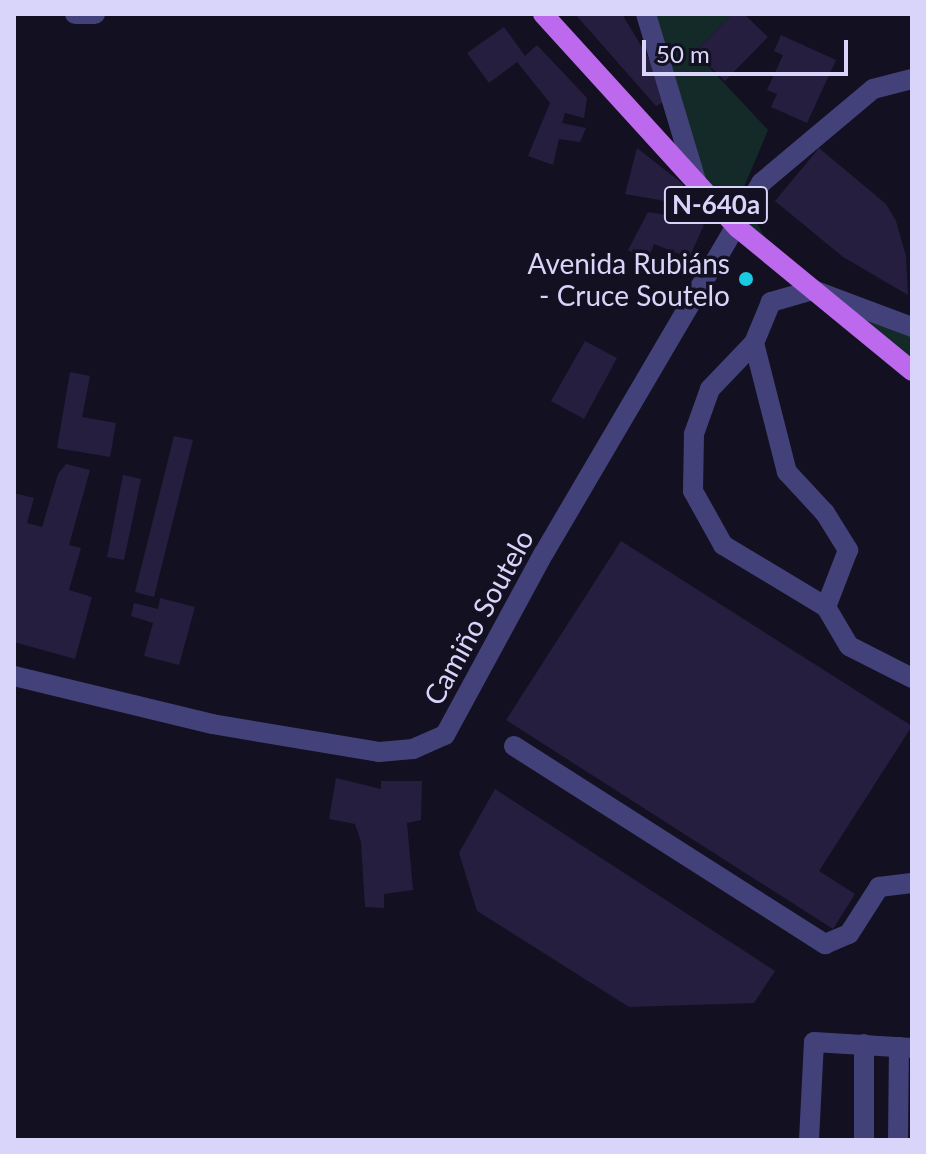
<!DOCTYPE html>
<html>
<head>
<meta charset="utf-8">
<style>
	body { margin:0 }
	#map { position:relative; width:926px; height:1154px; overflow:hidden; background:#131021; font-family:Lato,sans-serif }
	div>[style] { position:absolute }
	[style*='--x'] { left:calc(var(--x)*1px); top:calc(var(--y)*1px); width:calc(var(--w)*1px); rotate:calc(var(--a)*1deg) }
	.green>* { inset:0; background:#142a29 }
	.building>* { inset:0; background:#251e3f }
	.minor>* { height:20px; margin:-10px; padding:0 10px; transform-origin:10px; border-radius:10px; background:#43417a }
	.major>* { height:20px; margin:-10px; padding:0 10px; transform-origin:10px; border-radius:10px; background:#bc69ed }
	.dots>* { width:22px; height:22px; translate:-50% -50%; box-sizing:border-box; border:4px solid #131021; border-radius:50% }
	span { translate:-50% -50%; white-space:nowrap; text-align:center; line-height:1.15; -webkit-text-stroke:7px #131021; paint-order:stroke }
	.shield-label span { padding:2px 6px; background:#131021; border:2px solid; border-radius:6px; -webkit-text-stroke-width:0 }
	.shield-label { font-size:26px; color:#d9d5fa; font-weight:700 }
	.poi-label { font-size:28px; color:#d9d5fa }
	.right { translate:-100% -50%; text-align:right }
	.street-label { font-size:28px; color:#d9d5fa }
	.frame { position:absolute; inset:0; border:16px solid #d9d5fa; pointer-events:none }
	.scale { position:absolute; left:642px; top:40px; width:206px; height:36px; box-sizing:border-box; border:4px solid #d9d5fa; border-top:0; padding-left:10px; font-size:24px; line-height:28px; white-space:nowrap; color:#d9d5fa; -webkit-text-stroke:6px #131021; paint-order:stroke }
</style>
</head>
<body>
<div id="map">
	<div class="green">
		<i style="clip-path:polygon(646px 14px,732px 14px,695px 52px,768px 130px,741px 194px,778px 262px,697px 184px)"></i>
		<i style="clip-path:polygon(813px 290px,912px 327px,912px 371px)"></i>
	</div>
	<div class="building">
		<i style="clip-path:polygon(575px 14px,622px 14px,663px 82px,663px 102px,656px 106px)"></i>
		<i style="clip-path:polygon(732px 14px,744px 14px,768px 37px,725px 81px,695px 52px)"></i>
		<i style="clip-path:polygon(504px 27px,525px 56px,537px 45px,587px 98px,584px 118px,565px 113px,562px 123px,586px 128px,580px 142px,559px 139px,553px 165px,528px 156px,550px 103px,517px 62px,489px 83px,467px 53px)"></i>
		<i style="clip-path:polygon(781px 35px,836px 60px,807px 123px,771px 107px,777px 94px,767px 90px,783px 55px,774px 51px)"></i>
		<i style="clip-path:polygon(637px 148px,683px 184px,683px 213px,704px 225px,689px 258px,654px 244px,647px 262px,628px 250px,648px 212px,666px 215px,671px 202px,625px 194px)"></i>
		<i style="clip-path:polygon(819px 148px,886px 204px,896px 221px,906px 256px,908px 295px,843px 257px,775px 201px)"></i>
		<i style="clip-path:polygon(585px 341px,617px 358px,584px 419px,551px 401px)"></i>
		<i style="clip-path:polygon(70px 372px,90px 376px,82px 417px,116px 423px,110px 457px,57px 448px)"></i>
		<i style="clip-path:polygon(174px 436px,193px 440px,154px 597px,135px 592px)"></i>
		<i style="clip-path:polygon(66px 464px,90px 470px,69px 545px,81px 548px,69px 590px,92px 597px,75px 659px,14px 642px,14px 493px,34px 498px,27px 523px,42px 527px,58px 474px)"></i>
		<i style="clip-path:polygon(123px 475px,141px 479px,124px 560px,107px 557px)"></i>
		<i style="clip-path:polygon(621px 541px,912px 726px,819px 871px,855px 894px,833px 929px,506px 720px)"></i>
		<i style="clip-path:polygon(160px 598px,195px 607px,179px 665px,144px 656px,153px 623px,131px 616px,134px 603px,158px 609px)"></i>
		<i style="clip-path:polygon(336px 778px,381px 789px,381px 781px,422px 781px,421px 820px,407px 823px,413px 890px,384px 894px,384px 908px,365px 907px,361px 842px,355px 824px,329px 819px)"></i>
		<i style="clip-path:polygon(495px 789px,775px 971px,754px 1003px,629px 1007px,477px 911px,459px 853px)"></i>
	</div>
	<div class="minor">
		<i style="--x:75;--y:14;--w:20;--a:0"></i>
		<i style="--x:646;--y:14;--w:177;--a:73.3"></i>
		<i style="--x:912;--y:327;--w:106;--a:-159.5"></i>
		<i style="--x:813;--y:290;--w:44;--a:164.1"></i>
		<i style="--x:771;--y:302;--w:44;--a:112.5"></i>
		<i style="--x:754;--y:343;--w:133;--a:75.7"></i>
		<i style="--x:787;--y:472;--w:56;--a:47.2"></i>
		<i style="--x:825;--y:513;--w:44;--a:58.1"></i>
		<i style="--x:848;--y:550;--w:61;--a:111.1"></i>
		<i style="--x:826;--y:607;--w:45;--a:59.5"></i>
		<i style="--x:849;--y:646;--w:71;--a:26.9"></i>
		<i style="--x:754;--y:343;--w:64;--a:133.7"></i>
		<i style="--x:710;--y:389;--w:48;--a:109.6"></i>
		<i style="--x:694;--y:434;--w:57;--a:91"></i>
		<i style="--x:693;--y:491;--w:62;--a:60.9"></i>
		<i style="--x:723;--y:545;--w:120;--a:31"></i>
		<i style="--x:14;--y:676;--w:204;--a:13.6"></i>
		<i style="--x:212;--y:724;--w:169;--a:9.5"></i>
		<i style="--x:379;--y:752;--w:34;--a:-5"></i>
		<i style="--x:413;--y:749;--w:35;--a:-24"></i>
		<i style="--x:445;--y:735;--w:207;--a:-61.5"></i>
		<i style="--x:544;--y:553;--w:429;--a:-59.6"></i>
		<i style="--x:761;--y:183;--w:146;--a:-40"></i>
		<i style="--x:873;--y:89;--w:40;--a:-14.4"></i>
		<i style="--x:514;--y:746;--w:369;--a:32.5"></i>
		<i style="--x:825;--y:944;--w:26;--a:-23"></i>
		<i style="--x:849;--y:934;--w:56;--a:-57.4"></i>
		<i style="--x:879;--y:887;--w:33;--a:-7"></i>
		<i style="--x:864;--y:1044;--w:96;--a:90"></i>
		<i style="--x:809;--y:1140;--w:98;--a:-87.1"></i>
		<i style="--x:814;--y:1042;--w:98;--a:3.5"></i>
		<i style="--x:898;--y:1140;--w:93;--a:-89.4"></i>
	</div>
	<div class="major">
		<i style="--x:543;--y:14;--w:290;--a:47.7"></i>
		<i style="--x:738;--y:228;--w:225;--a:39.4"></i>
	</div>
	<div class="dots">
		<i style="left:746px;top:279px;background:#1bcadf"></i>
	</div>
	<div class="shield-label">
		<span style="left:716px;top:205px">N-640a</span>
	</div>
	<div class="poi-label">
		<span class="right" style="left:730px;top:279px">Avenida Rubiáns<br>- Cruce Soutelo</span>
	</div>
	<div class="street-label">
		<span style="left:478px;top:617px;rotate:-61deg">Camiño Soutelo</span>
	</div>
	<div class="frame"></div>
	<div class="scale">50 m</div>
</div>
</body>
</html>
